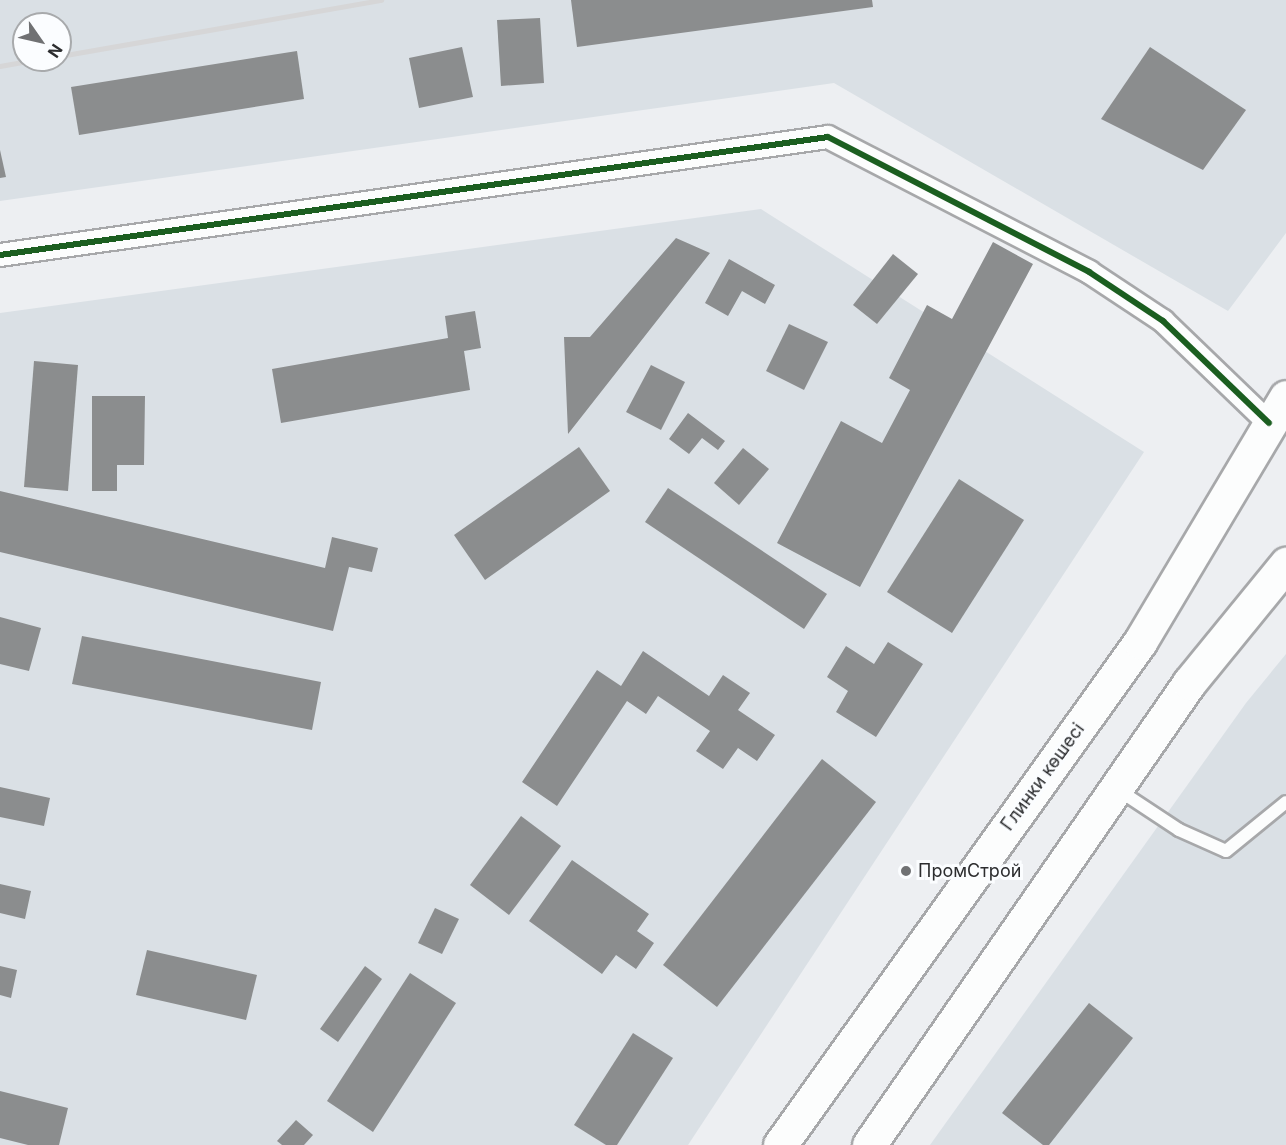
<!DOCTYPE html>
<html>
<head>
<meta charset="utf-8">
<style>
	body { margin:0 }
	#map { position:relative; width:1286px; height:1145px; overflow:hidden; background:#edeff2; font-family:Inter,sans-serif }
	div>[style] { position:absolute }
	[style*='--x'] { left:calc(var(--x)*1px); top:calc(var(--y)*1px); width:calc(var(--w)*1px); rotate:calc(var(--a)*1deg) }
	.built>* { inset:0; background:#dae0e5 }
	.building>* { inset:0; background:#8b8d8e }
	.roads { filter:drop-shadow(2px 0 #a7a8aa) drop-shadow(-2px 0 #a7a8aa) drop-shadow(0 2px #a7a8aa) drop-shadow(0 -2px #a7a8aa) }
	.lane>* { height:12px; margin:-6px; padding:0 6px; transform-origin:6px; border-radius:6px; background:#fcfdfd }
	.street>* { height:22px; margin:-11px; padding:0 11px; transform-origin:11px; border-radius:11px; background:#fcfdfd }
	.secondary>* { height:33px; margin:-16.5px; padding:0 16.5px; transform-origin:16.5px; border-radius:16.5px; background:#fcfdfd }
	.rail>* { height:4.5px; margin:-2.25px; padding:0 2.25px; transform-origin:2.25px; border-radius:2.25px; background:#d6d6d7 }
	.cycleway>* { height:6px; margin:-3px; padding:0 3px; transform-origin:3px; border-radius:3px; background:#1b5e20 }
	.dots>* { width:16px; height:16px; translate:-50% -50%; box-sizing:border-box; border:3px solid #fbfdff; border-radius:50% }
	span { translate:-50% -50%; white-space:nowrap; text-align:center; line-height:1.15; -webkit-text-stroke:6px #fbfdff; paint-order:stroke }
	.street-label { font-size:18px; color:#2c2d2f }
	.poi-label { font-size:18px; color:#2c2d2f }
	.left { translate:0 -50%; text-align:left }
	.north { position:absolute; left:12px; top:12px; width:60px; height:60px; box-sizing:border-box; background:#fbfdff; border:2px solid #a8aaac; border-radius:50%; rotate:124deg; font-size:16px; font-weight:700; line-height:24px; text-align:center; color:#2c2d2f }
	.north::after { content:''; display:block; margin:auto; width:21px; height:27px; background:#707173; clip-path:polygon(50% 0,100% 100%,50% 72%,0 100%) }
</style>
</head>
<body>
<div id="map">
	<div class="built">
		<i style="clip-path:polygon(evenodd,0 0,1286px 0,1286px 233px,1228px 311px,834px 83px,0 201px,0 0,24px 24px,60px 24px,60px 60px,24px 60px,24px 24px)"></i>
		<i style="clip-path:polygon(761px 209px,1144px 452px,688px 1145px,0 1145px,0 313px)"></i>
		<i style="clip-path:polygon(1286px 654px,1286px 1145px,930px 1145px,1246px 703px)"></i>
	</div>
	<div class="building">
		<i style="clip-path:polygon(571px 0,872px 0,873px 7px,577px 47px)"></i>
		<i style="clip-path:polygon(540px 18px,544px 83px,501px 86px,497px 20px)"></i>
		<i style="clip-path:polygon(462px 47px,473px 97px,419px 108px,409px 58px)"></i>
		<i style="clip-path:polygon(1150px 47px,1246px 110px,1203px 170px,1101px 119px)"></i>
		<i style="clip-path:polygon(297px 51px,304px 99px,79px 135px,71px 87px)"></i>
		<i style="clip-path:polygon(0 150px,6px 177px,0 178px)"></i>
		<i style="clip-path:polygon(676px 238px,710px 253px,568px 434px,564px 337px,590px 337px)"></i>
		<i style="clip-path:polygon(993px 242px,1033px 264px,860px 587px,777px 543px,841px 421px,882px 443px,910px 390px,889px 378px,927px 305px,952px 319px)"></i>
		<i style="clip-path:polygon(893px 254px,918px 274px,877px 324px,853px 305px)"></i>
		<i style="clip-path:polygon(729px 259px,775px 285px,765px 304px,742px 291px,728px 316px,705px 303px)"></i>
		<i style="clip-path:polygon(475px 311px,481px 348px,464px 351px,470px 390px,281px 423px,272px 369px,448px 338px,445px 316px)"></i>
		<i style="clip-path:polygon(789px 324px,828px 342px,804px 390px,766px 371px)"></i>
		<i style="clip-path:polygon(34px 361px,78px 365px,68px 491px,24px 487px)"></i>
		<i style="clip-path:polygon(651px 365px,685px 382px,661px 430px,626px 412px)"></i>
		<i style="clip-path:polygon(92px 396px,145px 396px,144px 465px,117px 465px,117px 491px,92px 491px)"></i>
		<i style="clip-path:polygon(688px 413px,725px 441px,718px 450px,702px 438px,689px 454px,669px 439px)"></i>
		<i style="clip-path:polygon(579px 447px,610px 491px,485px 580px,454px 535px)"></i>
		<i style="clip-path:polygon(743px 448px,769px 469px,739px 505px,714px 483px)"></i>
		<i style="clip-path:polygon(959px 479px,1024px 520px,952px 633px,887px 592px)"></i>
		<i style="clip-path:polygon(668px 488px,827px 594px,804px 629px,645px 522px)"></i>
		<i style="clip-path:polygon(0 491px,325px 568px,332px 537px,378px 548px,372px 572px,349px 567px,333px 631px,0 552px)"></i>
		<i style="clip-path:polygon(0 617px,41px 628px,29px 671px,0 664px)"></i>
		<i style="clip-path:polygon(82px 636px,321px 682px,312px 730px,72px 684px)"></i>
		<i style="clip-path:polygon(888px 642px,923px 664px,876px 737px,836px 712px,848px 691px,827px 677px,846px 646px,874px 664px)"></i>
		<i style="clip-path:polygon(643px 651px,709px 696px,723px 675px,750px 693px,738px 710px,775px 735px,757px 761px,738px 748px,723px 769px,696px 751px,710px 731px,658px 696px,646px 714px,627px 701px,557px 806px,522px 782px,597px 670px,621px 686px)"></i>
		<i style="clip-path:polygon(822px 759px,876px 802px,717px 1007px,663px 965px)"></i>
		<i style="clip-path:polygon(0 787px,50px 798px,44px 826px,0 817px)"></i>
		<i style="clip-path:polygon(521px 816px,561px 846px,509px 915px,470px 885px)"></i>
		<i style="clip-path:polygon(572px 860px,649px 914px,637px 931px,654px 943px,636px 969px,616px 955px,602px 974px,529px 921px)"></i>
		<i style="clip-path:polygon(0 884px,31px 891px,25px 919px,0 913px)"></i>
		<i style="clip-path:polygon(435px 908px,459px 919px,442px 954px,418px 943px)"></i>
		<i style="clip-path:polygon(147px 950px,257px 975px,246px 1020px,136px 995px)"></i>
		<i style="clip-path:polygon(0 966px,17px 970px,11px 998px,0 995px)"></i>
		<i style="clip-path:polygon(365px 966px,382px 979px,338px 1042px,320px 1029px)"></i>
		<i style="clip-path:polygon(410px 973px,456px 1003px,373px 1132px,327px 1101px)"></i>
		<i style="clip-path:polygon(1089px 1003px,1133px 1038px,1049px 1145px,1043px 1145px,1002px 1113px)"></i>
		<i style="clip-path:polygon(633px 1033px,673px 1058px,617px 1145px,606px 1145px,574px 1125px)"></i>
		<i style="clip-path:polygon(0 1091px,68px 1108px,59px 1145px,28px 1145px,0 1138px)"></i>
		<i style="clip-path:polygon(296px 1120px,313px 1135px,304px 1145px,282px 1145px,277px 1141px)"></i>
	</div>
	<div class="roads">
		<div class="lane">
			<i style="--x:1117;--y:789;--w:74;--a:33.5"></i>
			<i style="--x:1179;--y:830;--w:51;--a:24.1"></i>
			<i style="--x:1226;--y:851;--w:77;--a:-39.2"></i>
		</div>
		<div class="street">
			<i style="--x:0;--y:255;--w:836;--a:-8.11"></i>
			<i style="--x:828;--y:137;--w:294;--a:27.3"></i>
			<i style="--x:1089;--y:272;--w:89;--a:33.5"></i>
			<i style="--x:1163;--y:321;--w:147;--a:43.9"></i>
		</div>
		<div class="secondary">
			<i style="--x:780;--y:1145;--w:619;--a:-54.41"></i>
			<i style="--x:1140;--y:642;--w:285;--a:-59.2"></i>
			<i style="--x:869;--y:1145;--w:562;--a:-55.29"></i>
			<i style="--x:1189;--y:683;--w:154;--a:-50.8"></i>
		</div>
	</div>
	<div class="rail">
		<i style="--x:60;--y:56;--w:326;--a:-9.9"></i>
		<i style="--x:0;--y:66;--w:35;--a:-10"></i>
	</div>
	<div class="cycleway">
		<i style="--x:0;--y:255;--w:836;--a:-8.11"></i>
		<i style="--x:828;--y:137;--w:294;--a:27.3"></i>
		<i style="--x:1089;--y:272;--w:89;--a:33.5"></i>
		<i style="--x:1163;--y:321;--w:147;--a:43.9"></i>
	</div>
	<div class="dots">
		<i style="left:906px;top:871px;background:#707173"></i>
	</div>
	<div class="street-label">
		<span style="left:1043px;top:777px;rotate:-54deg">Глинки көшесі</span>
	</div>
	<div class="poi-label">
		<span class="left" style="left:918px;top:871px">ПромСтрой</span>
	</div>
	<div class="north">N</div>
</div>
</body>
</html>
